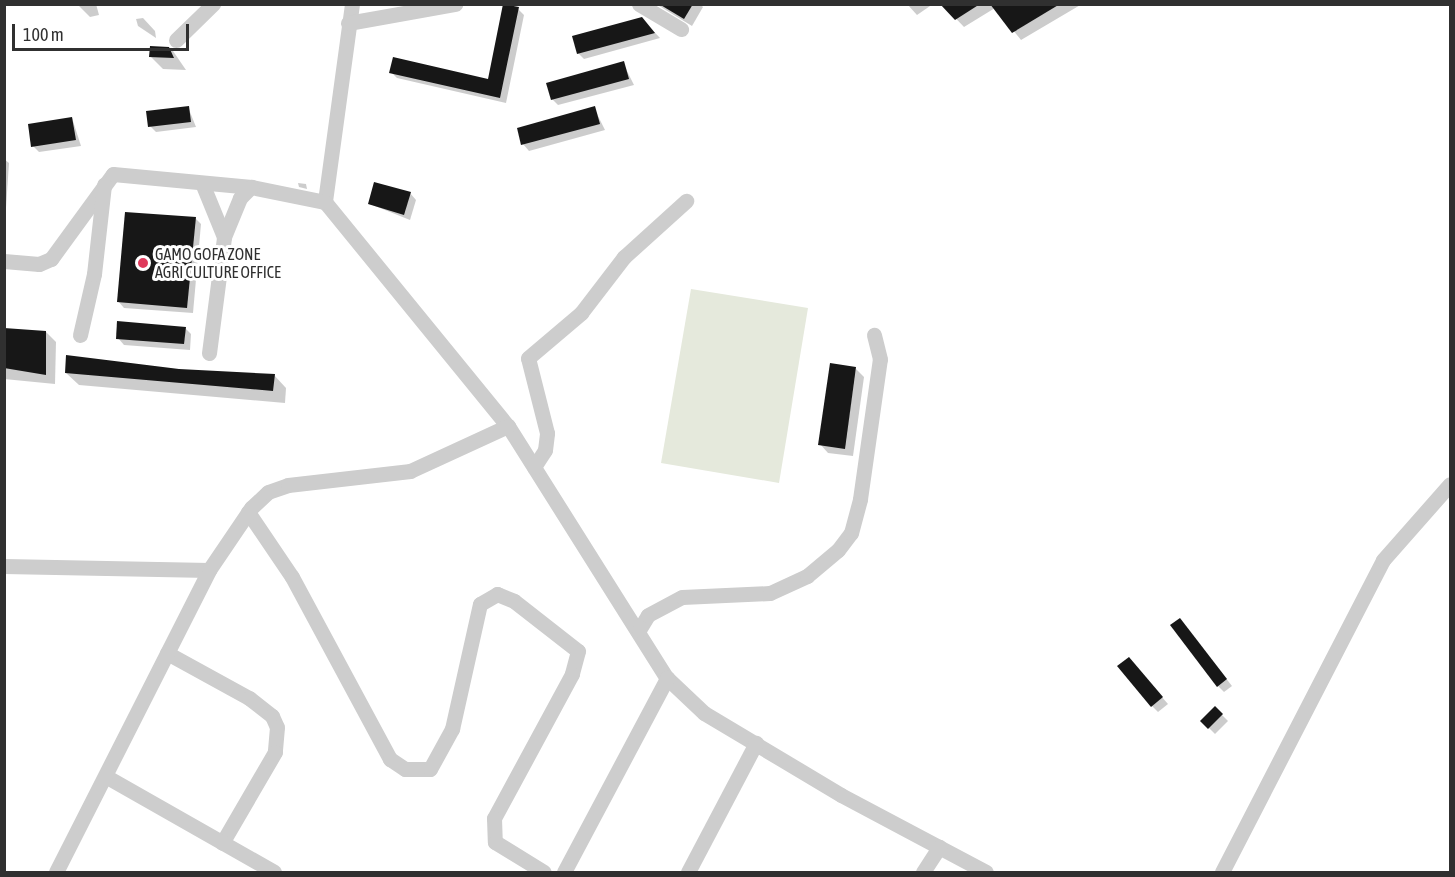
<!DOCTYPE html>
<html>
<head>
<meta charset="utf-8">
<style>
	body { margin:0 }
	#map { position:relative; width:1455px; height:877px; overflow:hidden; background:#fff; font-family:"Asap Condensed",sans-serif }
	div>[style] { position:absolute }
	[style*='--x'] { left:calc(var(--x)*1px); top:calc(var(--y)*1px); width:calc(var(--w)*1px); rotate:calc(var(--a)*1deg) }
	.green>* { inset:0; background:#e5e9dc }
	.shadow>* { inset:0; background:#0003 }
	.building>* { inset:0; background:#171717 }
	.minor>* { height:15px; margin:-7.5px; padding:0 7.5px; transform-origin:7.5px; border-radius:7.5px; background:#cdcdcd }
	.dots>* { width:16px; height:16px; translate:-50% -50%; box-sizing:border-box; border:3px solid #fff; border-radius:50% }
	span { translate:-50% -50%; white-space:nowrap; text-align:center; line-height:1.15; -webkit-text-stroke:6px #fff; paint-order:stroke }
	.poi-label { font-size:16px; color:#303030 }
	.left { translate:0 -50%; text-align:left }
	.frame { position:absolute; inset:0; border:6px solid #303030; pointer-events:none }
	.scale { position:absolute; left:12px; top:24px; width:177px; height:27px; box-sizing:border-box; border:3px solid #303030; border-top:0; padding-left:8px; font-size:18px; line-height:21px; white-space:nowrap; color:#303030; -webkit-text-stroke:4px #fff; paint-order:stroke }
</style>
</head>
<body>
<div id="map">
	<div class="green">
		<i style="clip-path:polygon(691px 289px,808px 308px,779px 483px,661px 463px)"></i>
	</div>
	<div class="shadow">
		<i style="clip-path:polygon(77px 4px,96px 4px,99px 15px,90px 17px)"></i>
		<i style="clip-path:polygon(656px 4px,700px 4px,703px 7px,692px 26px)"></i>
		<i style="clip-path:polygon(907px 4px,933px 4px,917px 15px)"></i>
		<i style="clip-path:polygon(942px 4px,1082px 4px,1021px 40px,995px 8px,964px 27px)"></i>
		<i style="clip-path:polygon(518px 9px,524px 15px,506px 103px,397px 78px,391px 72px,489px 81px)"></i>
		<i style="clip-path:polygon(143px 18px,155px 31px,156px 38px,138px 26px,136px 19px)"></i>
		<i style="clip-path:polygon(642px 19px,660px 38px,584px 59px,578px 53px)"></i>
		<i style="clip-path:polygon(151px 48px,173px 51px,186px 70px,163px 69px,151px 57px)"></i>
		<i style="clip-path:polygon(623px 63px,634px 85px,558px 105px,552px 99px)"></i>
		<i style="clip-path:polygon(188px 107px,196px 127px,156px 132px,150px 126px)"></i>
		<i style="clip-path:polygon(594px 108px,605px 130px,529px 151px,523px 144px)"></i>
		<i style="clip-path:polygon(72px 118px,81px 146px,39px 152px,33px 146px)"></i>
		<i style="clip-path:polygon(4px 159px,9px 163px,6px 208px,4px 208px)"></i>
		<i style="clip-path:polygon(298px 183px,306px 184px,307px 189px,299px 187px)"></i>
		<i style="clip-path:polygon(410px 193px,416px 200px,410px 220px,370px 204px)"></i>
		<i style="clip-path:polygon(195px 218px,201px 224px,193px 313px,124px 308px,118px 301px)"></i>
		<i style="clip-path:polygon(185px 328px,191px 334px,190px 350px,124px 345px,118px 338px)"></i>
		<i style="clip-path:polygon(4px 329px,46px 332px,56px 342px,55px 384px,4px 379px)"></i>
		<i style="clip-path:polygon(856px 369px,864px 377px,853px 456px,828px 453px,820px 444px)"></i>
		<i style="clip-path:polygon(179px 371px,274px 375px,286px 388px,285px 403px,79px 385px,66px 373px)"></i>
		<i style="clip-path:polygon(1180px 620px,1232px 686px,1224px 692px,1218px 686px)"></i>
		<i style="clip-path:polygon(1134px 665px,1168px 704px,1158px 712px,1152px 706px)"></i>
		<i style="clip-path:polygon(1215px 708px,1228px 721px,1215px 734px,1202px 721px)"></i>
	</div>
	<div class="building">
		<i style="clip-path:polygon(503px 4px,519px 7px,500px 98px,389px 73px,393px 57px,488px 79px)"></i>
		<i style="clip-path:polygon(659px 4px,693px 4px,684px 19px)"></i>
		<i style="clip-path:polygon(940px 4px,980px 4px,955px 20px)"></i>
		<i style="clip-path:polygon(990px 4px,1060px 4px,1012px 33px)"></i>
		<i style="clip-path:polygon(642px 17px,655px 33px,577px 54px,572px 36px)"></i>
		<i style="clip-path:polygon(150px 46px,169px 47px,174px 58px,149px 57px)"></i>
		<i style="clip-path:polygon(624px 61px,629px 79px,551px 100px,546px 83px)"></i>
		<i style="clip-path:polygon(189px 106px,191px 122px,148px 127px,146px 111px)"></i>
		<i style="clip-path:polygon(595px 106px,600px 124px,521px 145px,517px 128px)"></i>
		<i style="clip-path:polygon(72px 117px,76px 140px,31px 147px,28px 124px)"></i>
		<i style="clip-path:polygon(374px 182px,411px 192px,404px 215px,368px 204px)"></i>
		<i style="clip-path:polygon(125px 212px,196px 217px,187px 308px,117px 302px)"></i>
		<i style="clip-path:polygon(117px 321px,186px 327px,184px 344px,116px 339px)"></i>
		<i style="clip-path:polygon(4px 328px,46px 331px,46px 375px,4px 368px)"></i>
		<i style="clip-path:polygon(66px 355px,179px 369px,275px 374px,273px 391px,65px 373px)"></i>
		<i style="clip-path:polygon(830px 363px,856px 367px,845px 449px,818px 445px)"></i>
		<i style="clip-path:polygon(1180px 618px,1227px 679px,1217px 687px,1170px 625px)"></i>
		<i style="clip-path:polygon(1129px 657px,1163px 697px,1151px 707px,1117px 666px)"></i>
		<i style="clip-path:polygon(1215px 706px,1223px 714px,1208px 729px,1200px 721px)"></i>
	</div>
	<div class="minor">
		<i style="--x:352;--y:4;--w:200;--a:97.8"></i>
		<i style="--x:325;--y:202;--w:289;--a:50.8"></i>
		<i style="--x:508;--y:426;--w:298;--a:57.8"></i>
		<i style="--x:667;--y:678;--w:51;--a:43.4"></i>
		<i style="--x:704;--y:713;--w:160;--a:30.9"></i>
		<i style="--x:841;--y:795;--w:164;--a:28"></i>
		<i style="--x:639;--y:4;--w:49;--a:30.8"></i>
		<i style="--x:348;--y:23;--w:109;--a:-10.1"></i>
		<i style="--x:176;--y:40;--w:52;--a:-44.2"></i>
		<i style="--x:202;--y:183;--w:58;--a:67.8"></i>
		<i style="--x:4;--y:261;--w:35;--a:5"></i>
		<i style="--x:39;--y:264;--w:13;--a:-23"></i>
		<i style="--x:51;--y:259;--w:105;--a:-53.9"></i>
		<i style="--x:113;--y:174;--w:139;--a:5.4"></i>
		<i style="--x:251;--y:187;--w:76;--a:11.5"></i>
		<i style="--x:80;--y:335;--w:63;--a:-77.1"></i>
		<i style="--x:94;--y:274;--w:90;--a:-83.6"></i>
		<i style="--x:209;--y:353;--w:117;--a:-82.6"></i>
		<i style="--x:224;--y:237;--w:42;--a:-67.7"></i>
		<i style="--x:240;--y:198;--w:16;--a:-45"></i>
		<i style="--x:534;--y:467;--w:20;--a:-57"></i>
		<i style="--x:545;--y:450;--w:17;--a:-83"></i>
		<i style="--x:547;--y:433;--w:77;--a:-104.2"></i>
		<i style="--x:528;--y:358;--w:70;--a:-40.3"></i>
		<i style="--x:581;--y:313;--w:71;--a:-52.5"></i>
		<i style="--x:624;--y:257;--w:84;--a:-42.1"></i>
		<i style="--x:248;--y:512;--w:78;--a:55.9"></i>
		<i style="--x:292;--y:577;--w:207;--a:61.7"></i>
		<i style="--x:390;--y:759;--w:18;--a:34"></i>
		<i style="--x:405;--y:769;--w:25;--a:0"></i>
		<i style="--x:430;--y:769;--w:46;--a:-61.2"></i>
		<i style="--x:452;--y:729;--w:128;--a:-77.4"></i>
		<i style="--x:480;--y:604;--w:20;--a:-30"></i>
		<i style="--x:497;--y:594;--w:18;--a:22"></i>
		<i style="--x:514;--y:601;--w:81;--a:38"></i>
		<i style="--x:578;--y:651;--w:24;--a:105"></i>
		<i style="--x:572;--y:674;--w:164;--a:118.4"></i>
		<i style="--x:494;--y:818;--w:24;--a:88"></i>
		<i style="--x:495;--y:842;--w:57;--a:31.5"></i>
		<i style="--x:4;--y:566;--w:205;--a:1.1"></i>
		<i style="--x:639;--y:630;--w:17;--a:-59"></i>
		<i style="--x:648;--y:615;--w:38;--a:-28"></i>
		<i style="--x:682;--y:597;--w:88;--a:-2.6"></i>
		<i style="--x:770;--y:593;--w:41;--a:-24.7"></i>
		<i style="--x:807;--y:576;--w:40;--a:-40"></i>
		<i style="--x:838;--y:550;--w:21;--a:-53"></i>
		<i style="--x:851;--y:533;--w:35;--a:-75"></i>
		<i style="--x:860;--y:499;--w:141;--a:-81.9"></i>
		<i style="--x:880;--y:359;--w:25;--a:-104"></i>
		<i style="--x:167;--y:653;--w:94;--a:28.8"></i>
		<i style="--x:249;--y:698;--w:29;--a:38"></i>
		<i style="--x:272;--y:716;--w:12;--a:66"></i>
		<i style="--x:277;--y:727;--w:25;--a:95"></i>
		<i style="--x:275;--y:752;--w:105;--a:120.2"></i>
		<i style="--x:107;--y:777;--w:192;--a:29.6"></i>
		<i style="--x:56;--y:872;--w:339;--a:-63.1"></i>
		<i style="--x:209;--y:570;--w:75;--a:-55.9"></i>
		<i style="--x:251;--y:508;--w:23;--a:-43"></i>
		<i style="--x:268;--y:492;--w:21;--a:-19"></i>
		<i style="--x:288;--y:485;--w:123;--a:-6.5"></i>
		<i style="--x:410;--y:471;--w:108;--a:-24.7"></i>
		<i style="--x:564;--y:872;--w:220;--a:-62"></i>
		<i style="--x:688;--y:872;--w:146;--a:-62.2"></i>
		<i style="--x:923;--y:872;--w:30;--a:-57"></i>
		<i style="--x:1222;--y:872;--w:351;--a:-62.7"></i>
		<i style="--x:1383;--y:560;--w:101;--a:-48.6"></i>
	</div>
	<div class="dots">
		<i style="left:143px;top:263px;background:#df3a5c"></i>
	</div>
	<div class="poi-label">
		<span class="left" style="left:155px;top:263px">GAMO GOFA ZONE<br>AGRI CULTURE OFFICE</span>
	</div>
	<div class="frame"></div>
	<div class="scale">100 m</div>
</div>
</body>
</html>
